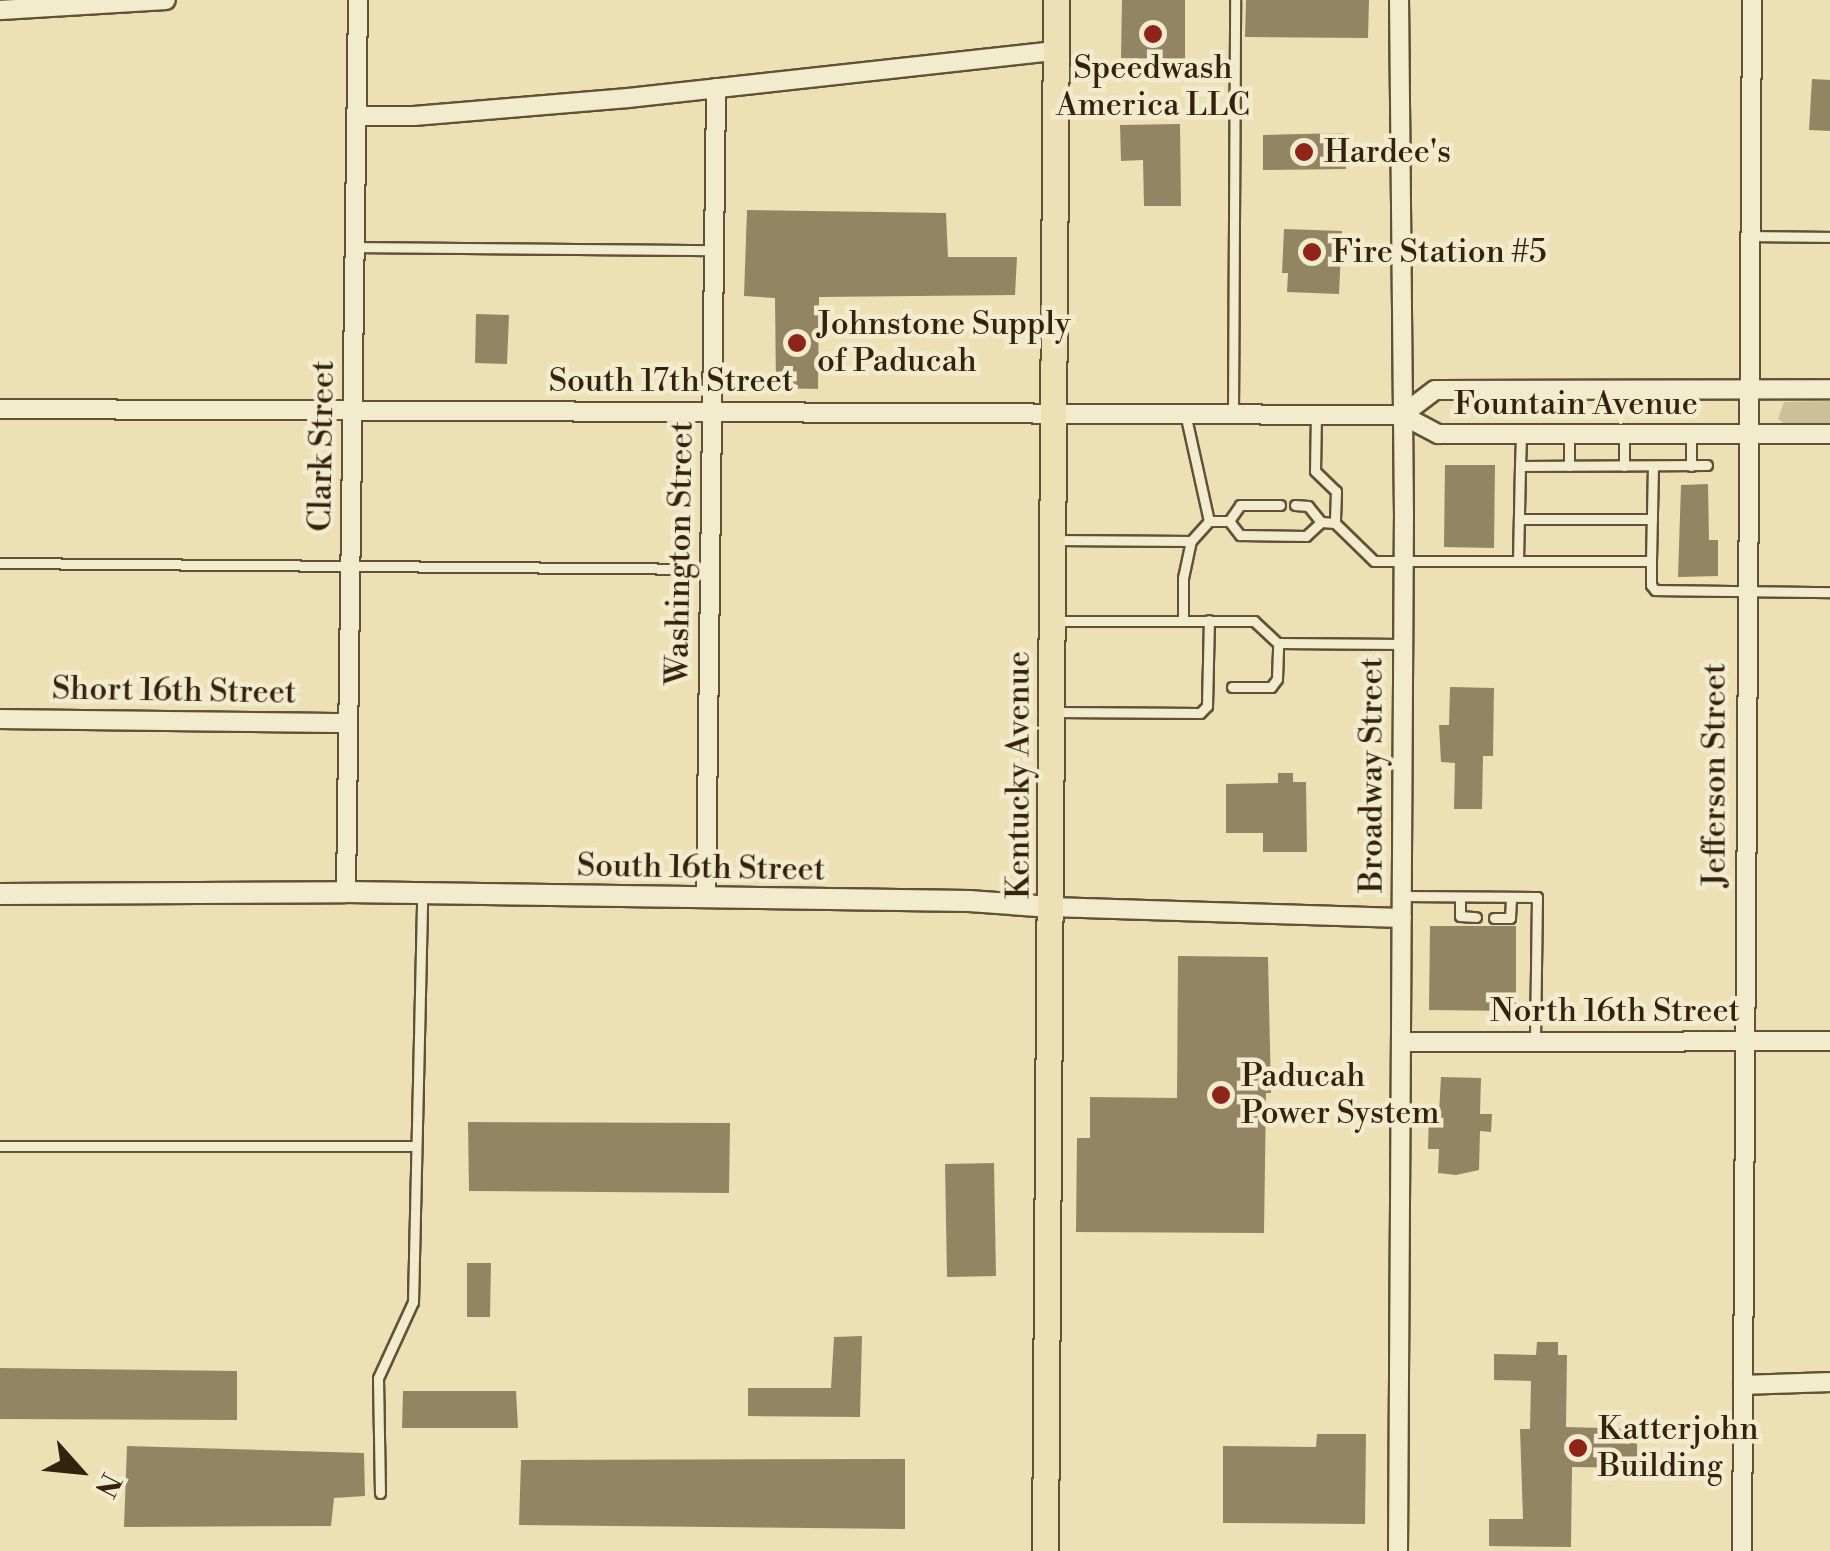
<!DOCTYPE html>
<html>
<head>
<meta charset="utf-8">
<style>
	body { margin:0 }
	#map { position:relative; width:1830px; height:1551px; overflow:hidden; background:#ece0b4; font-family:"Libre Bodoni",serif }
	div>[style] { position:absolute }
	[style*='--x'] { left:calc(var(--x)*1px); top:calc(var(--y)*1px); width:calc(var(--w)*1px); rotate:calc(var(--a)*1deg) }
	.green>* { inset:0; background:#cdc098 }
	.building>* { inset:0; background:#938564 }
	.roads { filter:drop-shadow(2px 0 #615237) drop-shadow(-2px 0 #615237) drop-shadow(0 2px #615237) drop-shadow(0 -2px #615237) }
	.service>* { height:9px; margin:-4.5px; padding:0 4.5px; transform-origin:4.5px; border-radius:4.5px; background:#f3ebce }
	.minor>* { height:18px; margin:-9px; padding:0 9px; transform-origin:9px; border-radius:9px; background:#f3ebce }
	.tertiary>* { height:20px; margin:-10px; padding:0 10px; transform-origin:10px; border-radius:10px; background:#f3ebce }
	.primary>* { height:25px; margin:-12.5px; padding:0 12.5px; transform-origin:12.5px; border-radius:12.5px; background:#ece0b4 }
	.dots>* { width:28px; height:28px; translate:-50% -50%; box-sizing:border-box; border:5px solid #f3ebce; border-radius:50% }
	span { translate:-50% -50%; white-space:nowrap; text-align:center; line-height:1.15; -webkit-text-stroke:9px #f3ebce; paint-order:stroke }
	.poi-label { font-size:32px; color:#33220d }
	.left { translate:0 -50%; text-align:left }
	.street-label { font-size:32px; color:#33220d }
	.north { position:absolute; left:30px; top:1421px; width:100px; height:100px; -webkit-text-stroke:8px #f3ebce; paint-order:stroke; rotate:117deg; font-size:28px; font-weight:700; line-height:40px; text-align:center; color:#33220d }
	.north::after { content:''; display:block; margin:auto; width:35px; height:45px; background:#33220d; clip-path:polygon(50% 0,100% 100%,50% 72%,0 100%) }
</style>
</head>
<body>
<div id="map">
	<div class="green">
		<i style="clip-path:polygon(1830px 401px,1830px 426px,1787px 426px,1778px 419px,1784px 402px)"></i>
	</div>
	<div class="building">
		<i style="clip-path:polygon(1122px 0,1185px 0,1185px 59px,1121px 58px)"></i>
		<i style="clip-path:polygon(1246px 0,1369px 0,1368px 38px,1245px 37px)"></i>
		<i style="clip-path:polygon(1812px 79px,1830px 80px,1830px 131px,1809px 130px)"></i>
		<i style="clip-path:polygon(1180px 124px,1181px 206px,1144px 206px,1143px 160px,1121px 161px,1120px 125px)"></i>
		<i style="clip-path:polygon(1345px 133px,1346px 169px,1263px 170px,1263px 135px)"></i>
		<i style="clip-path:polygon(747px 210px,946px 213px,948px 257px,1017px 257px,1015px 295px,819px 297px,818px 389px,776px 388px,775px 298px,744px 296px)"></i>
		<i style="clip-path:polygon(1284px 229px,1342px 231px,1339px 294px,1287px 292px,1288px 273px,1282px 273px)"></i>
		<i style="clip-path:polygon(476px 314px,509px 315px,507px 364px,475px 363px)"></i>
		<i style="clip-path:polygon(1445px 465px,1495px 465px,1494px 548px,1444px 547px)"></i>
		<i style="clip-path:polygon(1708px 484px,1709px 540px,1718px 540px,1718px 576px,1678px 577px,1681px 485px)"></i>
		<i style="clip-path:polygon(1450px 687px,1494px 688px,1493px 756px,1483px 756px,1482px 809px,1454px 809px,1455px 763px,1441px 762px,1439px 725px,1449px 725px)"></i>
		<i style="clip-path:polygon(1278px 773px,1293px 773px,1293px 782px,1306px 782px,1307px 852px,1263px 852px,1263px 833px,1226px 833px,1226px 784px,1278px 783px)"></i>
		<i style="clip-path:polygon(1430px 926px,1516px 926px,1516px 1011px,1429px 1010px)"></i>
		<i style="clip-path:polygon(1178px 956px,1268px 957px,1271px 1093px,1266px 1093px,1264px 1233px,1076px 1232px,1077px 1138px,1090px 1138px,1090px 1097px,1177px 1098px)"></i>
		<i style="clip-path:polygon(1441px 1077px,1481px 1078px,1480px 1114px,1492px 1114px,1491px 1132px,1480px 1131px,1479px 1170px,1456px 1175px,1438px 1173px,1439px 1149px,1428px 1149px,1429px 1112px,1439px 1113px)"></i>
		<i style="clip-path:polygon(468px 1122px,730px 1123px,729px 1193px,469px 1191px)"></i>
		<i style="clip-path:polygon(994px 1163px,996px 1276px,947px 1277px,945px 1164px)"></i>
		<i style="clip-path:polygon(467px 1263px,491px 1263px,490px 1317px,467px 1317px)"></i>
		<i style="clip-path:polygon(862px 1336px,860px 1417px,748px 1416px,748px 1388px,831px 1388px,834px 1337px)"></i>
		<i style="clip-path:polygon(1537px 1342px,1558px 1342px,1558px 1355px,1567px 1355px,1566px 1427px,1637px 1429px,1637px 1468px,1572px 1467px,1571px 1547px,1489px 1546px,1489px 1519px,1523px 1519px,1520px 1429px,1530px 1429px,1531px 1381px,1494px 1380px,1494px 1354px,1536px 1355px)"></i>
		<i style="clip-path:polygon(0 1368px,237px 1371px,237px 1420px,0 1419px)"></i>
		<i style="clip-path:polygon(403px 1391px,516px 1391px,518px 1428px,402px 1428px)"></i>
		<i style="clip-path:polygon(1317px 1434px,1366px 1434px,1365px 1524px,1223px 1523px,1223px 1446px,1316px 1447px)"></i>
		<i style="clip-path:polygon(127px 1446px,364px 1453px,365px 1496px,334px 1498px,331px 1526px,124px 1527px)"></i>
		<i style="clip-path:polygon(905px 1459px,905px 1529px,519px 1525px,521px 1460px)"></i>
	</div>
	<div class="roads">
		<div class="service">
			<i style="--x:1751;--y:236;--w:79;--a:0.7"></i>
			<i style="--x:354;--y:247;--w:360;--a:0.5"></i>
			<i style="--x:1185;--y:413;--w:111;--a:77.5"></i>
			<i style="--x:1233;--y:413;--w:413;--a:-89.7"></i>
			<i style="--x:1316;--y:414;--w:57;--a:91"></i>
			<i style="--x:1315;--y:471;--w:29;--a:44"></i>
			<i style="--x:1336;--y:491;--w:32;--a:92"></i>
			<i style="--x:1335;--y:523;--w:54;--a:44.3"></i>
			<i style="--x:1374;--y:561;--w:277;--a:0"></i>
			<i style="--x:1651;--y:561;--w:95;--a:-88.8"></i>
			<i style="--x:1691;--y:434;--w:32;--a:90"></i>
			<i style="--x:1520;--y:466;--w:32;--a:-88"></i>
			<i style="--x:1569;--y:466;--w:32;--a:-90"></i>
			<i style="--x:1624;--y:466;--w:32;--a:-90"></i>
			<i style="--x:1295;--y:505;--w:13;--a:4"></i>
			<i style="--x:1308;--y:506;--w:21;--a:51"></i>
			<i style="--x:1519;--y:519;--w:133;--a:0"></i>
			<i style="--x:1229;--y:521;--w:18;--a:52"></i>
			<i style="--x:1240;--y:535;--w:66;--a:0.9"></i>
			<i style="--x:1306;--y:536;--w:21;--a:-43"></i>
			<i style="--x:1321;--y:522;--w:14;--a:4"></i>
			<i style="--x:1229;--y:521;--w:19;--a:-55"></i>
			<i style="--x:1240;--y:505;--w:40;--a:0"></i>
			<i style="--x:1055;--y:540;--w:136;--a:0.4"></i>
			<i style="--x:1518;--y:561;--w:95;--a:-88.8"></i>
			<i style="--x:1520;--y:466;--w:187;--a:-0.3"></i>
			<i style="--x:1651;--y:561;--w:24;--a:90"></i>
			<i style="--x:1651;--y:585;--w:6;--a:51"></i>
			<i style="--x:1655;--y:590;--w:175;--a:0.7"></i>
			<i style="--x:0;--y:563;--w:710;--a:0.48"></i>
			<i style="--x:1183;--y:620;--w:42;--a:-90"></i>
			<i style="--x:1183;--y:578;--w:38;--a:-78"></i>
			<i style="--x:1191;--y:541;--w:27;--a:-48"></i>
			<i style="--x:1209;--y:521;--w:20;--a:0"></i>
			<i style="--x:1054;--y:621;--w:200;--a:0"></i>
			<i style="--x:1254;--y:621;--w:33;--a:43"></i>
			<i style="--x:1278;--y:643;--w:125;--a:0.5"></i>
			<i style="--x:1232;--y:687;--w:39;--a:0"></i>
			<i style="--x:1271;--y:687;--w:10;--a:-53"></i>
			<i style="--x:1277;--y:679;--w:36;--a:-88"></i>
			<i style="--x:1054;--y:712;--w:146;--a:0.4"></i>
			<i style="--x:1200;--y:713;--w:10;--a:-45"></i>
			<i style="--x:1207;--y:706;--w:86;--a:-88.7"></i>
			<i style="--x:1402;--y:896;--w:135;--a:0.4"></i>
			<i style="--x:1537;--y:897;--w:144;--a:90.8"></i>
			<i style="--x:1460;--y:897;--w:19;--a:90"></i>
			<i style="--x:1460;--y:916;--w:16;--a:4"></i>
			<i style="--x:1494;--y:918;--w:16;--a:0"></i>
			<i style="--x:1510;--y:918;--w:21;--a:-87"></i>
			<i style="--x:0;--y:1146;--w:416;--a:0"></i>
			<i style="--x:380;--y:1493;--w:115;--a:-91"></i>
			<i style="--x:378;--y:1378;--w:84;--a:-65.3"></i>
			<i style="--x:413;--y:1302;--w:408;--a:-88.7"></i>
		</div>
		<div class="minor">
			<i style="--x:0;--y:10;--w:166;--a:-3.4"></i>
			<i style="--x:356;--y:116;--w:58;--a:0"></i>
			<i style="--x:414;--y:116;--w:215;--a:-4.8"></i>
			<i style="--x:628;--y:98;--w:432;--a:-6.3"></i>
			<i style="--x:0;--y:409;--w:1402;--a:0.25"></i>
			<i style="--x:1402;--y:415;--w:41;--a:27.8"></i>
			<i style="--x:1438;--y:434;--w:392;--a:0"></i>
			<i style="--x:1402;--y:415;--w:41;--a:-37.1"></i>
			<i style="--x:1435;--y:390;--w:395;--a:-0.1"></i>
			<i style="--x:0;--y:719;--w:348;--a:0.7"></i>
			<i style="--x:346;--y:892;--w:892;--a:-89.23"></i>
			<i style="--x:706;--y:898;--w:810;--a:-89.29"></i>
			<i style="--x:1051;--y:907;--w:351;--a:1.8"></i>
			<i style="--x:1401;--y:1042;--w:429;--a:-0.1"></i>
			<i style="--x:1743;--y:1385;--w:87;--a:-2"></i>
			<i style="--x:1398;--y:1551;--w:1033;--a:-89.67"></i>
			<i style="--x:1404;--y:518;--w:518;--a:-90.55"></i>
			<i style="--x:1742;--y:1551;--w:1551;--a:-89.63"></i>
		</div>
		<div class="tertiary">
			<i style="--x:0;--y:894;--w:346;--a:-0.3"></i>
			<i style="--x:346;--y:892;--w:623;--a:0.83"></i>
			<i style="--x:969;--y:901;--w:82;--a:4.2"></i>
		</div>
		<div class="primary">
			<i style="--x:1045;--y:1551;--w:1551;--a:-89.59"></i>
		</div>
	</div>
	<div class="dots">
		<i style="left:1153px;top:34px;background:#8f2418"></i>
		<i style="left:1304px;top:152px;background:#8f2418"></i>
		<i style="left:1312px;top:252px;background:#8f2418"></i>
		<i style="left:797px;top:343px;background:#8f2418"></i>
		<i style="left:1221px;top:1095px;background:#8f2418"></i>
		<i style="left:1578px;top:1448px;background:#8f2418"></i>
	</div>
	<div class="poi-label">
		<span style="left:1153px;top:87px">Speedwash<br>America LLC</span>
		<span class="left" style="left:1324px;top:152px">Hardee's</span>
		<span class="left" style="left:1332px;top:252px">Fire Station #5</span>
		<span class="left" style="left:817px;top:343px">Johnstone Supply<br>of Paducah</span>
		<span class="left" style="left:1241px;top:1095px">Paducah<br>Power System</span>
		<span class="left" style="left:1598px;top:1448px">Katterjohn<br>Building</span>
	</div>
	<div class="street-label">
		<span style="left:671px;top:381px">South 17th Street</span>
		<span style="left:1576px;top:404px">Fountain Avenue</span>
		<span style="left:322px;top:446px;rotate:-89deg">Clark Street</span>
		<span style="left:680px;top:553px;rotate:-89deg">Washington Street</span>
		<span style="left:174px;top:691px;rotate:1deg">Short 16th Street</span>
		<span style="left:1019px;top:775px;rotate:-90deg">Kentucky Avenue</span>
		<span style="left:1372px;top:775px;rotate:-90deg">Broadway Street</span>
		<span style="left:1715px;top:775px;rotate:-90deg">Jefferson Street</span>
		<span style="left:701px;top:868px;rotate:1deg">South 16th Street</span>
		<span style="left:1615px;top:1011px">North 16th Street</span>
	</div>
	<div class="north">N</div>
</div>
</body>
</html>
